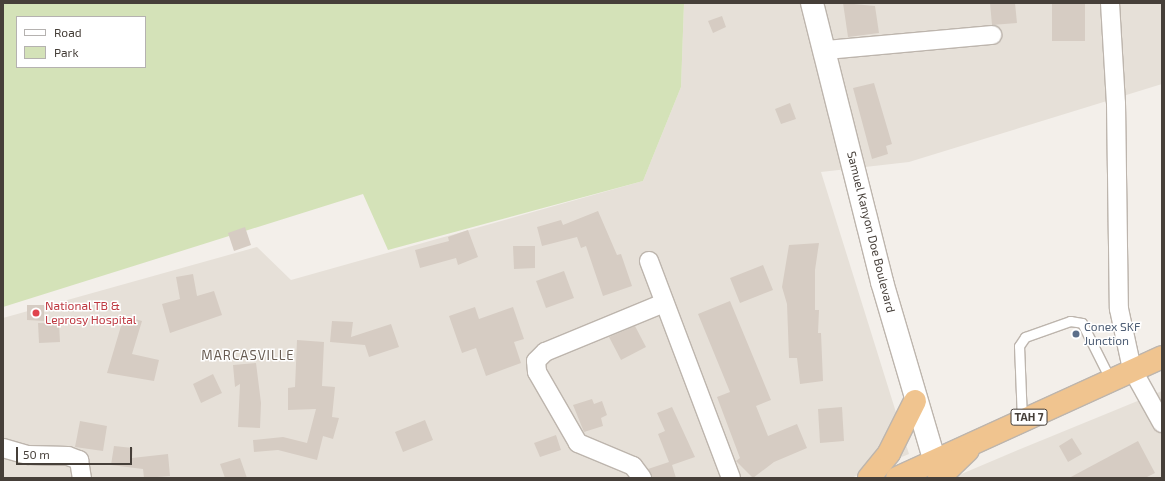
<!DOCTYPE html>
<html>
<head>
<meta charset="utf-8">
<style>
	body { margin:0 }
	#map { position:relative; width:1165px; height:481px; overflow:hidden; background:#f3efea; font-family:"Exo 2",sans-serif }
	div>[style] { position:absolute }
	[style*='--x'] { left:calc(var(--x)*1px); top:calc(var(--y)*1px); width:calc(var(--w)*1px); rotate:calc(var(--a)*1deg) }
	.residential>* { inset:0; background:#e6e0d8 }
	.green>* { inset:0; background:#d4e2b8 }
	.building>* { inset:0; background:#d6ccc3 }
	.roads { filter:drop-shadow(1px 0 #bdb5ad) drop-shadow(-1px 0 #bdb5ad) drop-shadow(0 1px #bdb5ad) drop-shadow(0 -1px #bdb5ad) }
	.service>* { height:9px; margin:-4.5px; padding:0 4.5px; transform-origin:4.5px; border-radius:4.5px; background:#fff }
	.minor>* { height:18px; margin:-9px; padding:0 9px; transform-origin:9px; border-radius:9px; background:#fff }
	.tertiary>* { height:22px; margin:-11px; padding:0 11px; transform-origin:11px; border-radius:11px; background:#fff }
	.trunk>* { height:22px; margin:-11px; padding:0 11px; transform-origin:11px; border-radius:11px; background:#f0c48f }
	.dots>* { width:11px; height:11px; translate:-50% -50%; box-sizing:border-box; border:2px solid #fff; border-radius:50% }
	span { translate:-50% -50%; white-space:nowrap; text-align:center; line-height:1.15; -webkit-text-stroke:3px #fff; paint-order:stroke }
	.shield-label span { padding:1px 3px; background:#fff; border:1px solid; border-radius:3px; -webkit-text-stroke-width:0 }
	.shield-label { font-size:11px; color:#463f39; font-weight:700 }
	.street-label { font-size:12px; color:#463f39 }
	.health-label { font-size:12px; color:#be3a42 }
	.left { translate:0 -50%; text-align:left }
	.service-label { font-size:12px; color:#4e5e75 }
	.neighbourhood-label { font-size:13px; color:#675b51; letter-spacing:1px }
	.frame { position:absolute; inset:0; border:4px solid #463f39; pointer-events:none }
	.legend { position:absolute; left:16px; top:16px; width:130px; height:52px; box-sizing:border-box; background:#fff; border:1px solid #b5b2b0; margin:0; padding:5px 7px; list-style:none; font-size:12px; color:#463f39 }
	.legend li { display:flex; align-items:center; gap:8px; height:20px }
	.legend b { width:20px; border:1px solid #b5b2b0 }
	.scale { position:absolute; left:16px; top:447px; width:116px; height:18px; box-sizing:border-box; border:2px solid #463f39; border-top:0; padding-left:5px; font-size:12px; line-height:14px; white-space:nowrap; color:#463f39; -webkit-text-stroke:3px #fff; paint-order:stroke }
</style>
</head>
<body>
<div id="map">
	<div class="residential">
		<i style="clip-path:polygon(684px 3px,1162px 3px,1162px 84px,909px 162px,821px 172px,909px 454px,851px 478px,3px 478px,3px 318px,257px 247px,291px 280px,643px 181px,681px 87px)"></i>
		<i style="clip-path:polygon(1162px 391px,1162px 478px,952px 478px,1018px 450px)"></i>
	</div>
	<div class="green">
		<i style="clip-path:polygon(evenodd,3px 3px,684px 3px,681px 87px,643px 181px,388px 250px,363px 194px,3px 307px,3px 3px,17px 17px,145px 17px,145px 67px,17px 67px,17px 17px)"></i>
	</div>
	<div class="building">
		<i style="clip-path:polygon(843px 3px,875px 6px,879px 33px,848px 37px)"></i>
		<i style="clip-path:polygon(990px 3px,1015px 3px,1017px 23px,992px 25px)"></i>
		<i style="clip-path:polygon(1052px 3px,1085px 3px,1085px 41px,1052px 41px)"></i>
		<i style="clip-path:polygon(722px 16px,726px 27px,713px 33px,708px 21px)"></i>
		<i style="clip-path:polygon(874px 83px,892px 144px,886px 146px,888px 154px,872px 159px,853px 88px)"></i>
		<i style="clip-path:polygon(790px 103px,796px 119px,781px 124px,775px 109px)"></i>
		<i style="clip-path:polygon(598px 211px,617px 255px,621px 254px,632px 286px,603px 296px,586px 246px,581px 248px,577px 237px,542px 246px,537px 227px,561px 220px,563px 225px)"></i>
		<i style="clip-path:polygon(245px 227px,251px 245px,234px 251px,228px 233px)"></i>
		<i style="clip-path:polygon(468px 230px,478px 257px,458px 265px,456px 258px,420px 268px,415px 250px,449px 241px,448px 237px)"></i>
		<i style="clip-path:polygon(819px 243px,815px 270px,815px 310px,819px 310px,818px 333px,821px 333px,823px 381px,800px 384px,797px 358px,789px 358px,787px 304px,782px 287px,789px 245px)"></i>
		<i style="clip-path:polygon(513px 246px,535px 246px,535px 268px,514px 269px)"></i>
		<i style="clip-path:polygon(763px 265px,773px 290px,740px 303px,730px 278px)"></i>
		<i style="clip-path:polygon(564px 271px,574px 298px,546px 308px,536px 281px)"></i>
		<i style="clip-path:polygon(193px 274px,197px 296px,214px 291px,222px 315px,170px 333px,162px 304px,180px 299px,176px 277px)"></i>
		<i style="clip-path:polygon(730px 301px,771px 400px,756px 406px,768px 436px,797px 424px,807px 448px,774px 462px,753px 478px,736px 461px,740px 458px,717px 397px,730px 392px,698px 314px)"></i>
		<i style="clip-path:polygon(27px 305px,44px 305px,44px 321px,27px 320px)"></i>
		<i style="clip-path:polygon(475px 307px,479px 319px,513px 307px,524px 339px,514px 342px,521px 363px,486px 376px,476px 348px,462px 353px,449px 316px)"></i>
		<i style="clip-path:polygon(124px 316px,142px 321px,132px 354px,159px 360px,154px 381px,107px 373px)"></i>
		<i style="clip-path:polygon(332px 321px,353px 322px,351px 337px,391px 324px,399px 347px,369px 357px,365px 345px,330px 342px)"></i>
		<i style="clip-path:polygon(38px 323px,59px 323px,60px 342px,39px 343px)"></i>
		<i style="clip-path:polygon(635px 326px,646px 347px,621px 360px,609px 337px)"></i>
		<i style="clip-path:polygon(297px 340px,324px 342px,322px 386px,335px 387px,332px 417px,339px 418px,333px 439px,323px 436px,317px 460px,278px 450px,254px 452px,253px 440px,283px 437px,307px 443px,316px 409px,288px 410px,288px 388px,295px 387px)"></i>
		<i style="clip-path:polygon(256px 363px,261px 403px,260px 428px,238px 427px,240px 384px,235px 387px,233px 365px)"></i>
		<i style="clip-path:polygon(213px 374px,222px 393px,201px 403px,193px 384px)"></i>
		<i style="clip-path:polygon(592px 399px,594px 404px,602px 401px,607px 415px,601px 418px,603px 426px,584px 432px,573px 405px)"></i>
		<i style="clip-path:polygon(672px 407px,695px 457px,672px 465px,676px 478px,652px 478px,648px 469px,669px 462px,658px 434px,665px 431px,657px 413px)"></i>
		<i style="clip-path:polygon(842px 407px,844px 441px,820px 443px,818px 409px)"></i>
		<i style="clip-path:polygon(425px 420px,433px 440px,403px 452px,395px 432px)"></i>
		<i style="clip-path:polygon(80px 421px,107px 426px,103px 451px,75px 447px)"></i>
		<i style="clip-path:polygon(556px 435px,561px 450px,540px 457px,534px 443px)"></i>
		<i style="clip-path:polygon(1072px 438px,1082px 454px,1068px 462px,1059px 446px)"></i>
		<i style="clip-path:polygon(1138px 441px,1155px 473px,1145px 478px,1069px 478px)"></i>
		<i style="clip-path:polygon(114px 446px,133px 448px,132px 458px,168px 454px,170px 476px,144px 478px,143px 469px,111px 465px)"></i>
		<i style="clip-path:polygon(240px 458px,247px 478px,225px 478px,220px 464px)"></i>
	</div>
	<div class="roads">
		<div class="service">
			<i style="--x:1022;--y:420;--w:74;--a:-92.3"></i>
			<i style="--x:1019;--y:346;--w:11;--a:-56"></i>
			<i style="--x:1025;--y:337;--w:48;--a:-19.6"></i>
			<i style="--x:1070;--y:321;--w:12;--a:9"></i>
			<i style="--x:1082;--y:323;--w:63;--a:63.4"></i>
		</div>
		<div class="minor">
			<i style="--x:1110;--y:3;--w:100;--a:86.6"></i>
			<i style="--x:1116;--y:103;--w:206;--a:89.2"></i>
			<i style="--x:1119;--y:309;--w:61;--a:77.8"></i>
			<i style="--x:1132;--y:369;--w:62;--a:60.9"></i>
			<i style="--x:827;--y:50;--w:166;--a:-5.2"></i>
			<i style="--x:649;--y:261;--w:232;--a:69.3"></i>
			<i style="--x:3;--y:448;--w:26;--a:16"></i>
			<i style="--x:28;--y:455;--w:40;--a:1.4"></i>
			<i style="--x:68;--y:456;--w:12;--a:20"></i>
			<i style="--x:79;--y:460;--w:18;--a:81"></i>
			<i style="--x:642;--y:478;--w:15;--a:-127"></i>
			<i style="--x:633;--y:466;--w:60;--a:-157.3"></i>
			<i style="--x:578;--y:443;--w:82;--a:-120"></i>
			<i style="--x:537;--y:372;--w:11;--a:-95"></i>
			<i style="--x:536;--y:361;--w:13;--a:-45"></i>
			<i style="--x:545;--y:352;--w:129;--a:-22.4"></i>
		</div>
		<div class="tertiary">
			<i style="--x:812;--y:3;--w:288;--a:75.9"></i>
			<i style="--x:882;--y:282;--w:184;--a:73.6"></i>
		</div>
		<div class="trunk">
			<i style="--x:869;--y:478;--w:32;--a:-51"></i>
			<i style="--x:889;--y:453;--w:58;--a:-63.4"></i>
			<i style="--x:897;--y:478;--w:291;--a:-24.5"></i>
			<i style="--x:939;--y:478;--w:40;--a:-44"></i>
		</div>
	</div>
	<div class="dots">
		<i style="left:36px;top:313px;background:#e0444e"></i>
		<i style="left:1076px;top:334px;background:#5c6f8a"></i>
	</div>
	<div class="shield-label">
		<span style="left:1029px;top:417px">TAH 7</span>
	</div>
	<div class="street-label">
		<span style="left:871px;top:232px;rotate:76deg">Samuel Kanyon Doe Boulevard</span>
	</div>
	<div class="health-label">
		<span class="left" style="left:45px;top:313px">National TB &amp;<br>Leprosy Hospital</span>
	</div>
	<div class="service-label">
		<span class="left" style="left:1084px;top:334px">Conex SKF<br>Junction</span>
	</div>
	<div class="neighbourhood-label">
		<span style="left:248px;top:355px">MARCASVILLE</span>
	</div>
	<div class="frame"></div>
	<ul class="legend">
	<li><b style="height:5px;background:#fff"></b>Road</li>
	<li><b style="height:11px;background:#d4e2b8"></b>Park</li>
	</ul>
	<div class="scale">50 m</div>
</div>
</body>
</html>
